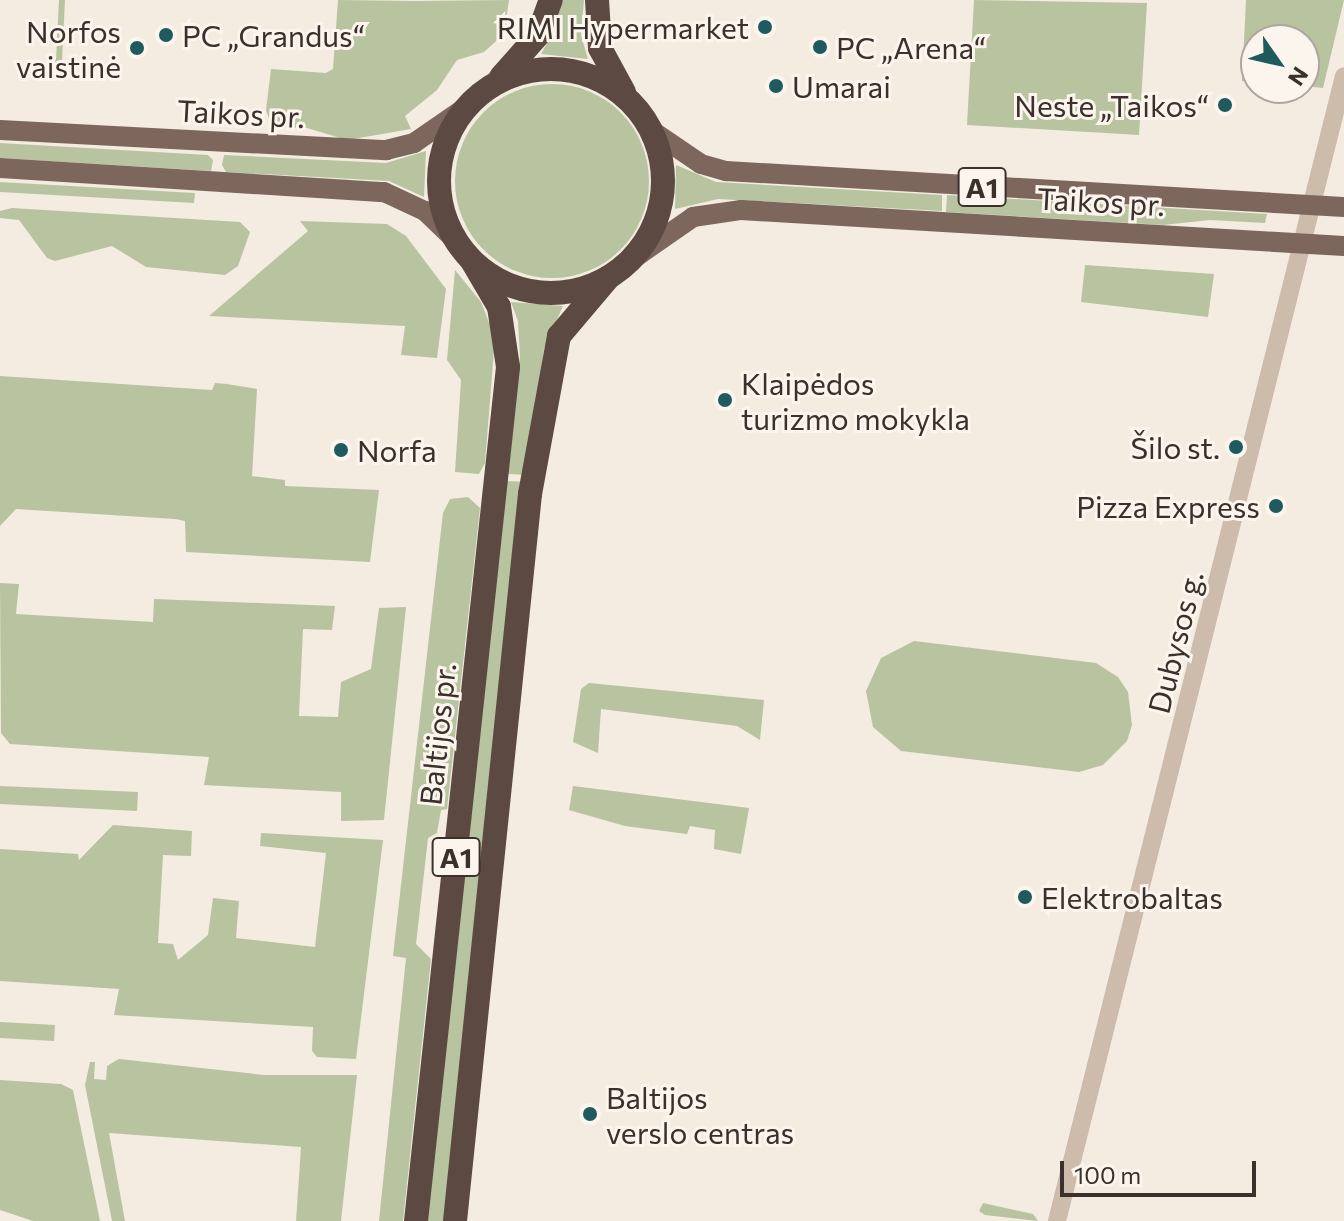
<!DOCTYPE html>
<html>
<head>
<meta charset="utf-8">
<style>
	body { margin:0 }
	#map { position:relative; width:1344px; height:1221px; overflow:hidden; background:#f4ebe1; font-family:Commissioner,sans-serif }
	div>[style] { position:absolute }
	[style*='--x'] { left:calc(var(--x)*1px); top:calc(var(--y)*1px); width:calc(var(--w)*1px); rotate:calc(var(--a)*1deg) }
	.green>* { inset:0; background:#b8c4a0 }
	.round { border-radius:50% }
	.minor>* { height:18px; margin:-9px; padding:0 9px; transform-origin:9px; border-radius:9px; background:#cdbbac }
	.major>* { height:20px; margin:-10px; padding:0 10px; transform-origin:10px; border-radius:10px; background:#7d675c }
	.highway>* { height:24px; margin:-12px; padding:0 12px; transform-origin:12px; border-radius:12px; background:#5c4a42 }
	.highway>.ring { margin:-12px; padding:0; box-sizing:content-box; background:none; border:24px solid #5c4a42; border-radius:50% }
	.dots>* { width:22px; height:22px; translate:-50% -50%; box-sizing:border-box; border:4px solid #fbf5ee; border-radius:50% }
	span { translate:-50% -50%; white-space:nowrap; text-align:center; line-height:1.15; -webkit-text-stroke:6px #fbf5ee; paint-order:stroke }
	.shield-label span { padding:2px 6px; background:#fbf5ee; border:2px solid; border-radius:6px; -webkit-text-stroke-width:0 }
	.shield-label { font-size:28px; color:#3b302b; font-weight:700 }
	.poi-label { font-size:30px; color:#3b302b }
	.right { translate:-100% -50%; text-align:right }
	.left { translate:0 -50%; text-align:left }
	.street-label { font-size:30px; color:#3b302b }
	.north { position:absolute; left:1240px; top:24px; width:80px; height:80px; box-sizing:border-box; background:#fbf5ee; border:2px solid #aea6a0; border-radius:50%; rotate:124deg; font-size:22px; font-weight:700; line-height:32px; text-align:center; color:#3b302b }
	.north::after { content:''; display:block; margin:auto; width:28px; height:36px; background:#1f5a5e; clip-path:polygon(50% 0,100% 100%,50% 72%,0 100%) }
	.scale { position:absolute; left:1060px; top:1161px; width:196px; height:36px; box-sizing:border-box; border:4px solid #3b302b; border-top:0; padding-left:10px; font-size:24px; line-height:28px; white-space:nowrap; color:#3b302b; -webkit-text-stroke:6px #fbf5ee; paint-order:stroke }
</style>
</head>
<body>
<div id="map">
	<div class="green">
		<i style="clip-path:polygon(59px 0,65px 0,62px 62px,51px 69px,45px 66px,56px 60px)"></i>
		<i style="clip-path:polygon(338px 0,414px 1px,509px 0,504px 34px,484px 52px,457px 60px,437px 90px,405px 116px,411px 129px,347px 140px,307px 128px,272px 127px,266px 110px,271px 69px,326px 73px,333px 69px)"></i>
		<i style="clip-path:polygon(561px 0,584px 0,581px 35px,588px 59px,541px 54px,555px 29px)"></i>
		<i style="clip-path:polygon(974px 0,1147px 3px,1139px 135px,967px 125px)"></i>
		<i style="clip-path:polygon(1246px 0,1344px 0,1323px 88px,1304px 86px,1304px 40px,1256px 40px,1256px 82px,1242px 81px)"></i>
		<i class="round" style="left:455px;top:84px;width:194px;height:194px"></i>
		<i style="clip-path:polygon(0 143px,208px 155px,213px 160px,211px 171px,0 158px)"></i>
		<i style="clip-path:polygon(426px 151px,424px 197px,389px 181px,226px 172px,222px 165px,224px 155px,386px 163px)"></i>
		<i style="clip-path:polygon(676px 165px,716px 182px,942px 195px,942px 211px,718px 199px,675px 209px)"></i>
		<i style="clip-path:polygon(0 182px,195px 193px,194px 203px,0 192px)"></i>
		<i style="clip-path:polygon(947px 195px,1267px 214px,1265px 223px,1210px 220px,1163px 225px,946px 212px)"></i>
		<i style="clip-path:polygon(12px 208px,240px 222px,250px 232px,238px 266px,225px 275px,146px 267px,112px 246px,55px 261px,47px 258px,19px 220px,0 218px,0 211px)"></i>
		<i style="clip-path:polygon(300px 221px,387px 224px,406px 236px,446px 289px,437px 358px,401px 355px,405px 326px,209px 316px,308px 231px)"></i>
		<i style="clip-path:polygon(1085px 265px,1214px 274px,1208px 317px,1081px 302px)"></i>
		<i style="clip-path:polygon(455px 270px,481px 302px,495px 338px,485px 463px,479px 474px,455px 472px,461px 380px,447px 360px)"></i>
		<i style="clip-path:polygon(511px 302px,563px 306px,544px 349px,530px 475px,506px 474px,520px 357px,518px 321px)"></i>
		<i style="clip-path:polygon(0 376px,212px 390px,215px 383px,227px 384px,257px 389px,252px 476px,285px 480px,285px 486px,379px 490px,370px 562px,186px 552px,185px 521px,175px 519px,16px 509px,0 526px)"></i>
		<i style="clip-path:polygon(506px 481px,529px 482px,448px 1221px,426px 1221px)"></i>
		<i style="clip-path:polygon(468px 497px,480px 508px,447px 809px,441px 810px,437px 833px,428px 838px,416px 944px,431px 959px,403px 1221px,379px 1221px,406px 958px,393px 956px,443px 513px,450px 499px)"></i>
		<i style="clip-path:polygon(0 583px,19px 584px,16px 614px,153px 622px,154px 599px,335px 606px,332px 630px,303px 629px,299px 716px,338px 717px,341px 682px,371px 669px,379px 608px,406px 607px,384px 820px,341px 821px,341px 792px,204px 785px,209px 757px,10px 744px,1px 733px)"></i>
		<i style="clip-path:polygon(914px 641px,1096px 663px,1118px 677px,1128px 692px,1132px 725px,1127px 741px,1103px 765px,1079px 772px,901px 751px,873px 727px,866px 691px,881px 658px)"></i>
		<i style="clip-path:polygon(589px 683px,764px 700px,760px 740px,737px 726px,601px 709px,598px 753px,573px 742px,581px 689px)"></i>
		<i style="clip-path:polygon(0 786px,138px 792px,137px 811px,0 804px)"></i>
		<i style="clip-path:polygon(573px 786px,749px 808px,741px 854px,714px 849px,715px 830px,690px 826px,687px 834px,625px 826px,569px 810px)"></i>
		<i style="clip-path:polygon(113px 825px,192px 831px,191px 856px,163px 855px,158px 943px,173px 944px,178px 960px,208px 935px,213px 898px,239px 901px,236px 938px,315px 947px,326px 853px,260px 846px,261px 833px,383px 840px,356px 1059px,317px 1057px,312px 1051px,313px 1027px,114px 1015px,119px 989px,0 981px,0 849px,78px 854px,79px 860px)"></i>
		<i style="clip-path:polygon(0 1022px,55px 1025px,54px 1041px,0 1038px)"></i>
		<i style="clip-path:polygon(119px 1059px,264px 1075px,357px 1075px,341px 1221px,296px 1221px,301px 1147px,109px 1133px,125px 1221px,112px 1221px,85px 1085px,90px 1062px,95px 1062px,94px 1079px,106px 1080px,107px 1066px)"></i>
		<i style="clip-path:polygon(0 1080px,61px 1084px,73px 1090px,100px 1221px,33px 1221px,0 1210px)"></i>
		<i style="clip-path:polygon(983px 1203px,1033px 1214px,1038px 1221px,985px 1215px,979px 1211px)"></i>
	</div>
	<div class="minor">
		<i style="--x:1057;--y:1221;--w:1180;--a:-75.93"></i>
	</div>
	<div class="major">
		<i style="--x:0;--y:130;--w:387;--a:3"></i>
		<i style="--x:386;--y:150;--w:29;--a:-14"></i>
		<i style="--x:414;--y:143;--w:63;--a:-34.7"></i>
		<i style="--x:651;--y:130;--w:60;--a:34.2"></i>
		<i style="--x:701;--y:164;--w:26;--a:16"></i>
		<i style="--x:726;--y:171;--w:619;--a:3.33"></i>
		<i style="--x:0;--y:168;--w:385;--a:3.6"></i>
		<i style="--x:384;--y:192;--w:45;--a:24.9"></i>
		<i style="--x:425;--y:211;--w:43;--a:44.1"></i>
		<i style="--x:630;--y:261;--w:77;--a:-34.9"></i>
		<i style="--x:693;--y:217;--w:49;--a:-8.3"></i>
		<i style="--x:741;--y:210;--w:604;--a:3.42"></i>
	</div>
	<div class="highway">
		<i style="--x:597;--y:0;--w:48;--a:86.4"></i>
		<i style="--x:600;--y:48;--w:50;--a:61.4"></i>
		<i class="ring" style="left:439px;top:69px;width:200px;height:200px"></i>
		<i style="--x:501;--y:77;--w:56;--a:-48.6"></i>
		<i style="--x:538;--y:35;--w:37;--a:-70"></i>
		<i style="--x:416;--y:1221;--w:859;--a:-83.85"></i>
		<i style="--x:508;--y:367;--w:61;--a:-98.5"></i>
		<i style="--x:499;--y:307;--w:53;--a:-120.4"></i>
		<i style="--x:455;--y:1221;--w:731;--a:-84.11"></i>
		<i style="--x:530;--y:494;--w:161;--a:-79.6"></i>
		<i style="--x:559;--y:336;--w:76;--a:-49.8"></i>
	</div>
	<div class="dots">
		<i style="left:765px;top:27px;background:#1f5a5e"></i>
		<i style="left:166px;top:35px;background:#1f5a5e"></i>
		<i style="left:820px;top:47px;background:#1f5a5e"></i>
		<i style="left:137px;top:48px;background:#1f5a5e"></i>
		<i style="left:776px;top:86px;background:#1f5a5e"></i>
		<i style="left:1225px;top:105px;background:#1f5a5e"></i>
		<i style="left:725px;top:400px;background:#1f5a5e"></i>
		<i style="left:1236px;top:447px;background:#1f5a5e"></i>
		<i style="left:341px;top:450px;background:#1f5a5e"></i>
		<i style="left:1276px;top:506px;background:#1f5a5e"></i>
		<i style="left:1025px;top:897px;background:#1f5a5e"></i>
		<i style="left:590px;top:1114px;background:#1f5a5e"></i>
	</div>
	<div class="shield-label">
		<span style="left:982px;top:187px">A1</span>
		<span style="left:456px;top:857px">A1</span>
	</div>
	<div class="poi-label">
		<span class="right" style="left:749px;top:27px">RIMI Hypermarket</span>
		<span class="right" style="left:121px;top:48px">Norfos<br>vaistinė</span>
		<span class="left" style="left:182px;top:35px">PC „Grandus“</span>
		<span class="left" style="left:836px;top:47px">PC „Arena“</span>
		<span class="left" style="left:792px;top:86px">Umarai</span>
		<span class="right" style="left:1209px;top:105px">Neste „Taikos“</span>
		<span class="left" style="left:741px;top:400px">Klaipėdos<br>turizmo mokykla</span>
		<span class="right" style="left:1220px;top:447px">Šilo st.</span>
		<span class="left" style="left:357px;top:450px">Norfa</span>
		<span class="right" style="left:1260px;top:506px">Pizza Express</span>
		<span class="left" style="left:1041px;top:897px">Elektrobaltas</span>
		<span class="left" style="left:606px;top:1114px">Baltijos<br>verslo centras</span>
	</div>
	<div class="street-label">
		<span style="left:241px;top:113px;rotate:3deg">Taikos pr.</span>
		<span style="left:1101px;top:201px;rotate:3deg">Taikos pr.</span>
		<span style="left:1175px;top:642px;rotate:-76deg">Dubysos g.</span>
		<span style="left:437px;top:734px;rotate:-84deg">Baltijos pr.</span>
	</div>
	<div class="north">N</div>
	<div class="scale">100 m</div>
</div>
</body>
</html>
